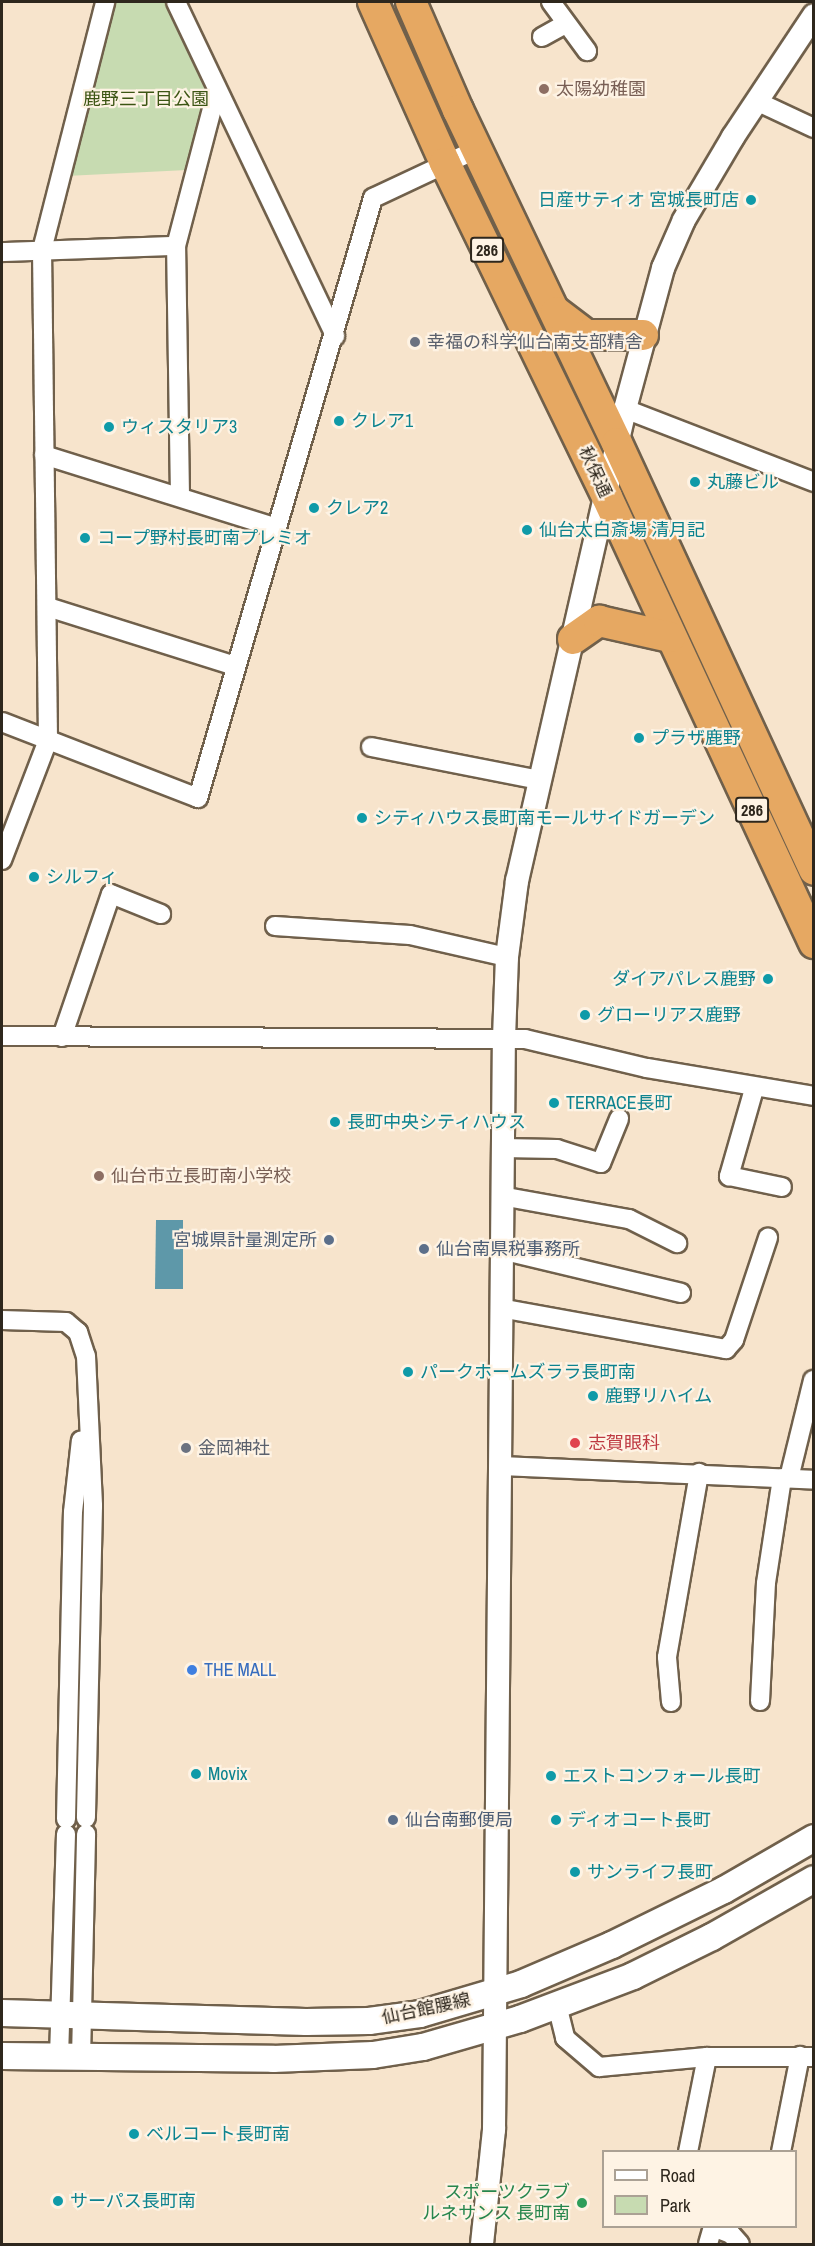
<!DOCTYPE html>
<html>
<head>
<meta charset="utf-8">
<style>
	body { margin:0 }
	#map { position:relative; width:815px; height:2246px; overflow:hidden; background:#f7e4cc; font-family:"Archivo Narrow","Noto Sans JP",sans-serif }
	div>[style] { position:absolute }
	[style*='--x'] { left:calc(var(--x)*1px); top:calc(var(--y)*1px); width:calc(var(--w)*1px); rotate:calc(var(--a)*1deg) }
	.green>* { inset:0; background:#c7dbb1 }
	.water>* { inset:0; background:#5e98a9 }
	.roads { filter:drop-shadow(2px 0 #70604b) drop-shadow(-2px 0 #70604b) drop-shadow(0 2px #70604b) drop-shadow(0 -2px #70604b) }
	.minor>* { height:18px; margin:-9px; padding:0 9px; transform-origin:9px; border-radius:9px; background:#fff }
	.tertiary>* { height:22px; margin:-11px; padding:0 11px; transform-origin:11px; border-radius:11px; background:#fff }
	.secondary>* { height:26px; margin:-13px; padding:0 13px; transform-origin:13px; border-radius:13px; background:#fff }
	.trunk>* { height:30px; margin:-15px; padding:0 15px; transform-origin:15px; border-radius:15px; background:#e6a862 }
	.dots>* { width:16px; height:16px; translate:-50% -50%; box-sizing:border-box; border:3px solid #fef3e4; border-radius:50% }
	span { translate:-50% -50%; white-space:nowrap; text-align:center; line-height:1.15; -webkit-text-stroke:4.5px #fef3e4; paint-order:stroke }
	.shield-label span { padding:2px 4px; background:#fef3e4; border:2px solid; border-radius:4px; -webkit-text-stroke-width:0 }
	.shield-label { font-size:16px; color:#2e271d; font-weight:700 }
	.education-label { font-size:18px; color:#785e54 }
	.left { translate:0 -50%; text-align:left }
	.park-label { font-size:18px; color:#3c5513 }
	.culture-label { font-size:18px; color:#0d838f }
	.right { translate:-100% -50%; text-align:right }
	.worship-label { font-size:18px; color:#5b616d }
	.street-label { font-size:18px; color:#2e271d }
	.service-label { font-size:18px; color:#4e5e75 }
	.health-label { font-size:18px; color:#be3a42 }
	.shop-label { font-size:18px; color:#366cbe }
	.leisure-label { font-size:18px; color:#27864d }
	.frame { position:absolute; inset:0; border:3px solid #2e271d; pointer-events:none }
	.legend { position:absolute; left:602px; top:2150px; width:195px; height:78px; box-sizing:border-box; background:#fef3e4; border:2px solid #aba194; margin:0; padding:8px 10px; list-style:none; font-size:18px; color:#2e271d }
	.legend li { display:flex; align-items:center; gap:12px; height:30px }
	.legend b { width:30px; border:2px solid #aba194 }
</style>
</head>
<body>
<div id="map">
	<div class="green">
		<i style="clip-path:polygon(111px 2px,166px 2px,207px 93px,187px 170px,66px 176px)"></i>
	</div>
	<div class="water">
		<i style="clip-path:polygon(156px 1220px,183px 1220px,183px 1289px,155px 1289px)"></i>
	</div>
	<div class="roads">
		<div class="minor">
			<i style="--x:176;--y:2;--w:370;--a:64.5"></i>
			<i style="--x:551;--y:2;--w:61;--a:53.7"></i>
			<i style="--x:542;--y:37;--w:26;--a:-29"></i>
			<i style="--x:756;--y:101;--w:64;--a:25"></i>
			<i style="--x:2;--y:252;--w:174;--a:-2"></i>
			<i style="--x:625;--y:409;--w:203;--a:21.1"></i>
			<i style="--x:44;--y:455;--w:244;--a:17.4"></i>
			<i style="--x:180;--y:496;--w:250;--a:-90.9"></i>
			<i style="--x:176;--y:246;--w:161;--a:-75.3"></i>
			<i style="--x:48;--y:607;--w:196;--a:17.5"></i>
			<i style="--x:2;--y:722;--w:210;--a:21.2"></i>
			<i style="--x:198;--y:798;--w:625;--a:-73.74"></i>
			<i style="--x:373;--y:198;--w:115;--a:-25.2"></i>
			<i style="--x:371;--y:747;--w:171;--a:11.1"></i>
			<i style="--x:2;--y:860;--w:129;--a:-69"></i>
			<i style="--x:48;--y:740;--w:490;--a:-90.7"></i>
			<i style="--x:42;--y:250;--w:256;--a:-75.7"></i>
			<i style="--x:275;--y:926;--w:135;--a:3.8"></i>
			<i style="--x:410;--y:935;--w:99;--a:12.8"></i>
			<i style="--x:2;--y:1036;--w:523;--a:0.33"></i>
			<i style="--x:525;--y:1039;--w:125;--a:13.4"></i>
			<i style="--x:647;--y:1068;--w:169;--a:9.5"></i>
			<i style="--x:62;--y:1037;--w:151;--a:-71.1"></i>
			<i style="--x:111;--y:894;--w:54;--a:21.8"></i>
			<i style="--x:754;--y:1089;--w:91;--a:106"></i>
			<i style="--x:729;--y:1176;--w:54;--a:11.7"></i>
			<i style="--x:502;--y:1148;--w:55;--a:1"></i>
			<i style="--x:557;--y:1149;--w:46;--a:17.7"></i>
			<i style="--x:601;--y:1163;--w:48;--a:-67.8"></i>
			<i style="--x:501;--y:1196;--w:130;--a:10.2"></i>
			<i style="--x:629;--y:1219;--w:54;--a:26.6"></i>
			<i style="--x:501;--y:1250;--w:185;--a:13.4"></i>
			<i style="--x:500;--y:1308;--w:230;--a:10.3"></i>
			<i style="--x:726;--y:1349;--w:12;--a:-48"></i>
			<i style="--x:734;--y:1340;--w:108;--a:-71.6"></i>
			<i style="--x:2;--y:1320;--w:64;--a:1.8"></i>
			<i style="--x:66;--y:1322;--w:16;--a:40"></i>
			<i style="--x:78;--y:1332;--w:25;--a:72"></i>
			<i style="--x:86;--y:1356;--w:150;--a:87.3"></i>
			<i style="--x:93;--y:1506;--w:312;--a:91.3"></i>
			<i style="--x:499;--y:1466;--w:315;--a:2.5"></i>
			<i style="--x:789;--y:1478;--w:101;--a:-76.2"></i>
			<i style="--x:760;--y:1701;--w:118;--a:-87.1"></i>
			<i style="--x:766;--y:1583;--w:106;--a:-81.3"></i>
			<i style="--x:671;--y:1702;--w:45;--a:-95.1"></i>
			<i style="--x:667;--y:1657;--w:187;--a:-80.1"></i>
			<i style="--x:66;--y:1819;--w:307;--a:-88.7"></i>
			<i style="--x:73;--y:1512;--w:72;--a:-83.7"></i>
			<i style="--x:557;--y:2005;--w:34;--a:76"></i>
			<i style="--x:565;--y:2038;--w:45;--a:40.5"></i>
			<i style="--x:599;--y:2067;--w:108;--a:-5.3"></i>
			<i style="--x:707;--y:2057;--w:107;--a:0"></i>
			<i style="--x:59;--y:2057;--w:223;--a:-88.2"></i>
			<i style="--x:81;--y:2058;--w:224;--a:-88.7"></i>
			<i style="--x:688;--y:2152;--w:97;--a:-78.7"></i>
			<i style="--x:781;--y:2152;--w:98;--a:-78.8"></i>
			<i style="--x:708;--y:2244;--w:18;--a:-74"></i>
			<i style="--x:713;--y:2227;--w:19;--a:21"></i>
			<i style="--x:731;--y:2234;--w:13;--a:48"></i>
		</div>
		<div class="tertiary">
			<i style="--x:482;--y:2244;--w:115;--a:-84"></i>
			<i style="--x:494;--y:2130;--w:1092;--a:-89.48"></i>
			<i style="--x:504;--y:1038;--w:81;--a:-87.9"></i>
			<i style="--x:507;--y:957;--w:77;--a:-82.5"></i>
			<i style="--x:517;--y:881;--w:484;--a:-77.1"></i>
			<i style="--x:625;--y:409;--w:146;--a:-74.9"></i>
			<i style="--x:663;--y:268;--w:52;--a:-66.4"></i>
			<i style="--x:684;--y:220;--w:96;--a:-59.4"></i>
			<i style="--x:733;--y:137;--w:146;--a:-56.4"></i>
		</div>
		<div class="secondary">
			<i style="--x:2;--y:2013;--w:304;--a:1.7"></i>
			<i style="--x:306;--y:2022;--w:63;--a:-0.9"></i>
			<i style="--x:369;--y:2021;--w:51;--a:-7.8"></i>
			<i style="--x:420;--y:2014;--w:105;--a:-16.5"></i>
			<i style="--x:521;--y:1984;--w:99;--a:-23.2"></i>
			<i style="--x:612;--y:1945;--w:125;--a:-26.2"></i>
			<i style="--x:724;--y:1890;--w:104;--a:-30"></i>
			<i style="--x:2;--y:2056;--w:271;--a:0.6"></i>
			<i style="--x:273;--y:2059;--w:100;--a:-2.3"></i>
			<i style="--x:373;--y:2055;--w:51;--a:-9.1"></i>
			<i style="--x:423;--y:2047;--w:101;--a:-16.1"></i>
			<i style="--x:520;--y:2019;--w:121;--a:-20.8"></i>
			<i style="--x:633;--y:1976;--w:88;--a:-26.3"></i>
			<i style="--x:712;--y:1937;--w:117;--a:-29.6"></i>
		</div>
		<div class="trunk">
			<i style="--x:373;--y:2;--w:176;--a:65.9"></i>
			<i style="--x:445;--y:163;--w:371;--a:64.1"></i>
			<i style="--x:607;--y:497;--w:492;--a:65.1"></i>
			<i style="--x:411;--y:2;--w:118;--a:66.5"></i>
			<i style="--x:458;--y:110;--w:369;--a:64.5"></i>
			<i style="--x:617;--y:443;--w:470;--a:65.2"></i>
			<i style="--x:556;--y:312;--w:38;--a:37"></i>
			<i style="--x:586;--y:335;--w:57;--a:0"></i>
			<i style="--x:573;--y:639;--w:32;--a:-35"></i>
			<i style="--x:599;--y:621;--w:73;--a:12.7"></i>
		</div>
	</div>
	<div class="dots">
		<i style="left:544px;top:89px;background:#8d6e63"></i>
		<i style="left:751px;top:200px;background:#0f9aa8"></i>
		<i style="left:415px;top:342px;background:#6b7280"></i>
		<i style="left:339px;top:421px;background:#0f9aa8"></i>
		<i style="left:109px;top:427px;background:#0f9aa8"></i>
		<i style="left:695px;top:482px;background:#0f9aa8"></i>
		<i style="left:314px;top:508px;background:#0f9aa8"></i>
		<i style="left:527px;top:530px;background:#0f9aa8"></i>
		<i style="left:85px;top:538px;background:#0f9aa8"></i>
		<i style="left:639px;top:738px;background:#0f9aa8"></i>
		<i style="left:362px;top:818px;background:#0f9aa8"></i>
		<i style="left:34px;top:877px;background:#0f9aa8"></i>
		<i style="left:768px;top:979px;background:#0f9aa8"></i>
		<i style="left:585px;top:1015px;background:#0f9aa8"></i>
		<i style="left:554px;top:1103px;background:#0f9aa8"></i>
		<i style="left:335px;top:1122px;background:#0f9aa8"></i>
		<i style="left:99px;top:1176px;background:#8d6e63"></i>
		<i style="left:329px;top:1240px;background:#5c6f8a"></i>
		<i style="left:424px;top:1249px;background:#5c6f8a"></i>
		<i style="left:408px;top:1372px;background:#0f9aa8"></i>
		<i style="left:593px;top:1396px;background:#0f9aa8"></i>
		<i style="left:575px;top:1443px;background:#e0444e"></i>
		<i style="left:186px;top:1448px;background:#6b7280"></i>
		<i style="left:192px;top:1670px;background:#3f7fe0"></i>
		<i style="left:196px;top:1774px;background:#0f9aa8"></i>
		<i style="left:551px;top:1776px;background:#0f9aa8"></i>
		<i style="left:393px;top:1820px;background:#5c6f8a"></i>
		<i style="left:556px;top:1820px;background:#0f9aa8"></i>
		<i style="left:575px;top:1872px;background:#0f9aa8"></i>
		<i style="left:134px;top:2134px;background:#0f9aa8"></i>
		<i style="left:58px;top:2201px;background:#0f9aa8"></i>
		<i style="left:582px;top:2203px;background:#2e9e5b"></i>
	</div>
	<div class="shield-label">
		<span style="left:487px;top:250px">286</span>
		<span style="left:752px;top:810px">286</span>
	</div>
	<div class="education-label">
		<span class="left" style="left:556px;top:89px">太陽幼稚園</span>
		<span class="left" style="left:111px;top:1176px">仙台市立長町南小学校</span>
	</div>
	<div class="park-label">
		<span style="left:146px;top:99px">鹿野三丁目公園</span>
	</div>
	<div class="culture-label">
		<span class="right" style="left:739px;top:200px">日産サティオ 宮城長町店</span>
		<span class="left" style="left:351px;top:421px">クレア1</span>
		<span class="left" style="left:121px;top:427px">ウィスタリア3</span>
		<span class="left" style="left:707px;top:482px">丸藤ビル</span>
		<span class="left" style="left:326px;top:508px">クレア2</span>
		<span class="left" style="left:539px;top:530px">仙台太白斎場 清月記</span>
		<span class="left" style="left:97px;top:538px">コープ野村長町南プレミオ</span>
		<span class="left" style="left:651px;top:738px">プラザ鹿野</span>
		<span class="left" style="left:374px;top:818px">シティハウス長町南モールサイドガーデン</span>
		<span class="left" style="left:46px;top:877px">シルフィ</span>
		<span class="right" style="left:756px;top:979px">ダイアパレス鹿野</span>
		<span class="left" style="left:597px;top:1015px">グローリアス鹿野</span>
		<span class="left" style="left:566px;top:1103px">TERRACE長町</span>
		<span class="left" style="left:347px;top:1122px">長町中央シティハウス</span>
		<span class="left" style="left:420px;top:1372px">パークホームズララ長町南</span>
		<span class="left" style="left:605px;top:1396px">鹿野リハイム</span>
		<span class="left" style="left:208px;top:1774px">Movix</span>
		<span class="left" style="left:563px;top:1776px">エストコンフォール長町</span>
		<span class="left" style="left:568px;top:1820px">ディオコート長町</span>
		<span class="left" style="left:587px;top:1872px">サンライフ長町</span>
		<span class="left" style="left:146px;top:2134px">ベルコート長町南</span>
		<span class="left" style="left:70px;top:2201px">サーパス長町南</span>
	</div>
	<div class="worship-label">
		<span class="left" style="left:427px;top:342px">幸福の科学仙台南支部精舎</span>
		<span class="left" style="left:198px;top:1448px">金岡神社</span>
	</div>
	<div class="street-label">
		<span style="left:595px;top:472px;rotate:65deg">秋保通</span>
		<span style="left:426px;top:2009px;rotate:-12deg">仙台館腰線</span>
	</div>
	<div class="service-label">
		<span class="right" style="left:317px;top:1240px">宮城県計量測定所</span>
		<span class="left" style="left:436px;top:1249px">仙台南県税事務所</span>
		<span class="left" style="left:405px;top:1820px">仙台南郵便局</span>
	</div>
	<div class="health-label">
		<span class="left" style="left:588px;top:1443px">志賀眼科</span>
	</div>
	<div class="shop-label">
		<span class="left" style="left:204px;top:1670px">THE MALL</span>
	</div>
	<div class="leisure-label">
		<span class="right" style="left:570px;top:2203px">スポーツクラブ<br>ルネサンス 長町南</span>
	</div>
	<div class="frame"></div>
	<ul class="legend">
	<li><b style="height:8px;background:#fff"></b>Road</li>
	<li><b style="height:16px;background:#c7dbb1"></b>Park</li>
	</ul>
</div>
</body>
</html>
